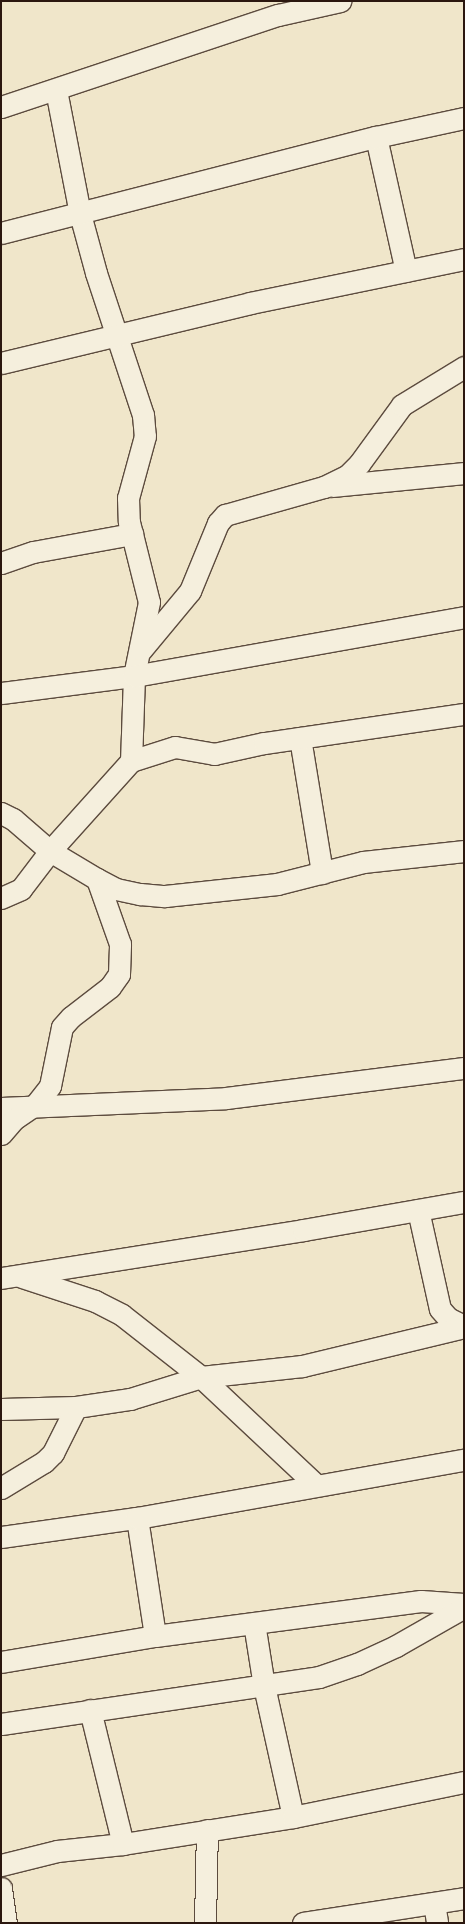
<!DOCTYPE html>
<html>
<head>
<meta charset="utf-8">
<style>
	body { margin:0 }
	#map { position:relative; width:465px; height:1924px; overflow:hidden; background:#f0e6ca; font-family:Alegreya,serif }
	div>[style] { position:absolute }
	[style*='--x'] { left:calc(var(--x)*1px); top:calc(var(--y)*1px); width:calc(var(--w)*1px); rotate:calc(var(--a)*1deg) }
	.roads { filter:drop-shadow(1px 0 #5c4b3e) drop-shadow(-1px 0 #5c4b3e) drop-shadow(0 1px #5c4b3e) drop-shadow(0 -1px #5c4b3e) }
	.minor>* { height:21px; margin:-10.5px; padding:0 10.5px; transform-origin:10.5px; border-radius:10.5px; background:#f5efdd }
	span { translate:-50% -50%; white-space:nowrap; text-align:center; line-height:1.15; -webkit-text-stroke:3px #f5efdd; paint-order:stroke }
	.frame { position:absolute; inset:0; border:2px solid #2b170f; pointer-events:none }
</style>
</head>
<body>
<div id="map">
	<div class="roads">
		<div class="minor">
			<i style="--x:56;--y:90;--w:126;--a:79"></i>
			<i style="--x:80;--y:214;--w:61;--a:74.8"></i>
			<i style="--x:96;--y:273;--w:150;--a:71.7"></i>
			<i style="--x:143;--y:415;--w:21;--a:85"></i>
			<i style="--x:145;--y:436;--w:64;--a:105.3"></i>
			<i style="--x:128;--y:498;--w:24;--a:88"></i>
			<i style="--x:129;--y:522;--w:82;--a:76"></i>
			<i style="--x:149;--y:602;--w:76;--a:101.5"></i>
			<i style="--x:134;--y:676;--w:85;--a:92"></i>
			<i style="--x:1;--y:107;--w:292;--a:-18.4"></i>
			<i style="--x:278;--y:15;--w:64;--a:-12.7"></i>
			<i style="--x:376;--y:137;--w:137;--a:77.4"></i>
			<i style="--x:1;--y:233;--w:387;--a:-14.4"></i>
			<i style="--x:376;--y:137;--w:90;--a:-12.2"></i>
			<i style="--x:1;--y:363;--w:256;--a:-13.5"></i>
			<i style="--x:250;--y:303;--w:218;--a:-11.6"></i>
			<i style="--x:332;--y:486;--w:133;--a:-5.6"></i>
			<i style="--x:1;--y:563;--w:34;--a:-19"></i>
			<i style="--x:33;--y:552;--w:101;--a:-10.3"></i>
			<i style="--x:141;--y:650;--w:77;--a:-50.3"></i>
			<i style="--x:190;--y:591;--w:74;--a:-67.6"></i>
			<i style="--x:218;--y:523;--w:11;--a:-49"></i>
			<i style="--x:225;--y:515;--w:103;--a:-15.8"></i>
			<i style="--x:324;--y:487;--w:25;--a:-26"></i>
			<i style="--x:347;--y:476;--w:17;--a:-45"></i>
			<i style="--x:359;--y:464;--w:73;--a:-53.9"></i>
			<i style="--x:402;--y:405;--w:73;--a:-31.5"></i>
			<i style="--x:1;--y:693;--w:134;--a:-7.3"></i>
			<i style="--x:134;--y:676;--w:335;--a:-10.1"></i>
			<i style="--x:300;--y:738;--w:137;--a:80.7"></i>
			<i style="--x:1;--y:813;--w:13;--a:27"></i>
			<i style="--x:13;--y:819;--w:49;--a:40.9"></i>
			<i style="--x:50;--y:851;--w:55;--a:30.8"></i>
			<i style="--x:97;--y:879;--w:21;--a:28"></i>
			<i style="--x:116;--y:889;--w:25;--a:12"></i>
			<i style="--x:140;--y:894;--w:25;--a:5"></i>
			<i style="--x:165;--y:896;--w:113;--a:-6.1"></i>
			<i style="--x:277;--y:884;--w:89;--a:-14.3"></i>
			<i style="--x:363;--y:862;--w:102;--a:-6.2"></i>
			<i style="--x:1;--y:898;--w:22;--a:-24"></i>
			<i style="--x:21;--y:889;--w:48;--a:-52.7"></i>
			<i style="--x:50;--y:851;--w:121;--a:-48"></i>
			<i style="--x:131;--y:761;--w:46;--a:-17.7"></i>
			<i style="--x:175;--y:747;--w:40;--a:10"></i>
			<i style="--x:214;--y:754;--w:51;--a:-12.4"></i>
			<i style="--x:264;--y:743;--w:202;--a:-8.3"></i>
			<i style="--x:1;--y:1108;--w:225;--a:-2.5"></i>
			<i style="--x:226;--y:1098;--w:240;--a:-7.2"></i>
			<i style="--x:1;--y:1134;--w:20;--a:-49"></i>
			<i style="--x:14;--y:1119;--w:27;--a:-34"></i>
			<i style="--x:36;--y:1104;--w:23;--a:-52"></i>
			<i style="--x:50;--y:1086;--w:60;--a:-78.5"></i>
			<i style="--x:62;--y:1027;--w:13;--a:-48"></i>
			<i style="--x:71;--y:1017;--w:49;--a:-37.6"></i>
			<i style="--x:110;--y:987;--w:16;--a:-55"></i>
			<i style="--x:119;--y:974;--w:30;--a:-88"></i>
			<i style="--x:120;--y:944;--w:69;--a:-109.5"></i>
			<i style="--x:418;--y:1210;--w:101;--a:77.5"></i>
			<i style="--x:440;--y:1309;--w:12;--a:48"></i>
			<i style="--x:448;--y:1318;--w:18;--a:27"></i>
			<i style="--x:22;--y:1277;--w:77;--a:18.2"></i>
			<i style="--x:95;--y:1301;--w:30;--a:27"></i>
			<i style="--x:122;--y:1315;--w:100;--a:38.1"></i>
			<i style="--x:201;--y:1377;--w:158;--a:43.2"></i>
			<i style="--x:1;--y:1278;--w:306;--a:-9"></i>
			<i style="--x:303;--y:1230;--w:163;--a:-9.9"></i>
			<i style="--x:1;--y:1409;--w:75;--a:-1.5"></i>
			<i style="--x:76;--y:1407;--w:55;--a:-8.4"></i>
			<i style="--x:130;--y:1399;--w:74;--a:-17.2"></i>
			<i style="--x:201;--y:1377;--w:102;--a:-6.2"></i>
			<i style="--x:302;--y:1366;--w:167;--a:-13.5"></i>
			<i style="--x:1;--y:1488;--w:50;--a:-31.2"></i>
			<i style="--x:44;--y:1462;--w:13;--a:-45"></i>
			<i style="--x:53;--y:1453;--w:51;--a:-63.4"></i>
			<i style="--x:137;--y:1518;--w:119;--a:81.3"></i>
			<i style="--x:1;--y:1537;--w:137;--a:-8"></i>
			<i style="--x:137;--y:1518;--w:332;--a:-10.1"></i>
			<i style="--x:254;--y:1623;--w:64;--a:81"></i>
			<i style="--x:264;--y:1686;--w:134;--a:77.5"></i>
			<i style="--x:1;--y:1662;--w:156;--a:-9.6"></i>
			<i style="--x:155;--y:1636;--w:268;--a:-7.5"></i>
			<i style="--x:421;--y:1601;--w:43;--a:4"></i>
			<i style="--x:90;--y:1710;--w:138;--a:76.2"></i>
			<i style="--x:1;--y:1724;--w:321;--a:-8.4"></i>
			<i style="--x:319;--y:1677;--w:40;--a:-18.9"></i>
			<i style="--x:357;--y:1664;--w:43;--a:-24.8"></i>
			<i style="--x:396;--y:1646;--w:78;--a:-29.8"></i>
			<i style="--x:1;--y:1865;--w:58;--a:-14"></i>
			<i style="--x:57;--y:1851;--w:66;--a:-6.1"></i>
			<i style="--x:123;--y:1844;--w:172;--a:-9"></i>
			<i style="--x:293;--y:1817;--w:175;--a:-11.6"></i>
			<i style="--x:1;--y:1888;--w:35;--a:82"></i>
			<i style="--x:434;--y:1903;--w:20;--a:81"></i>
			<i style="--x:205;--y:1923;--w:93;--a:-88.8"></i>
			<i style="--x:303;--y:1923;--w:163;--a:-8.8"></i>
		</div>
	</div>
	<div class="frame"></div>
</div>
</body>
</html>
